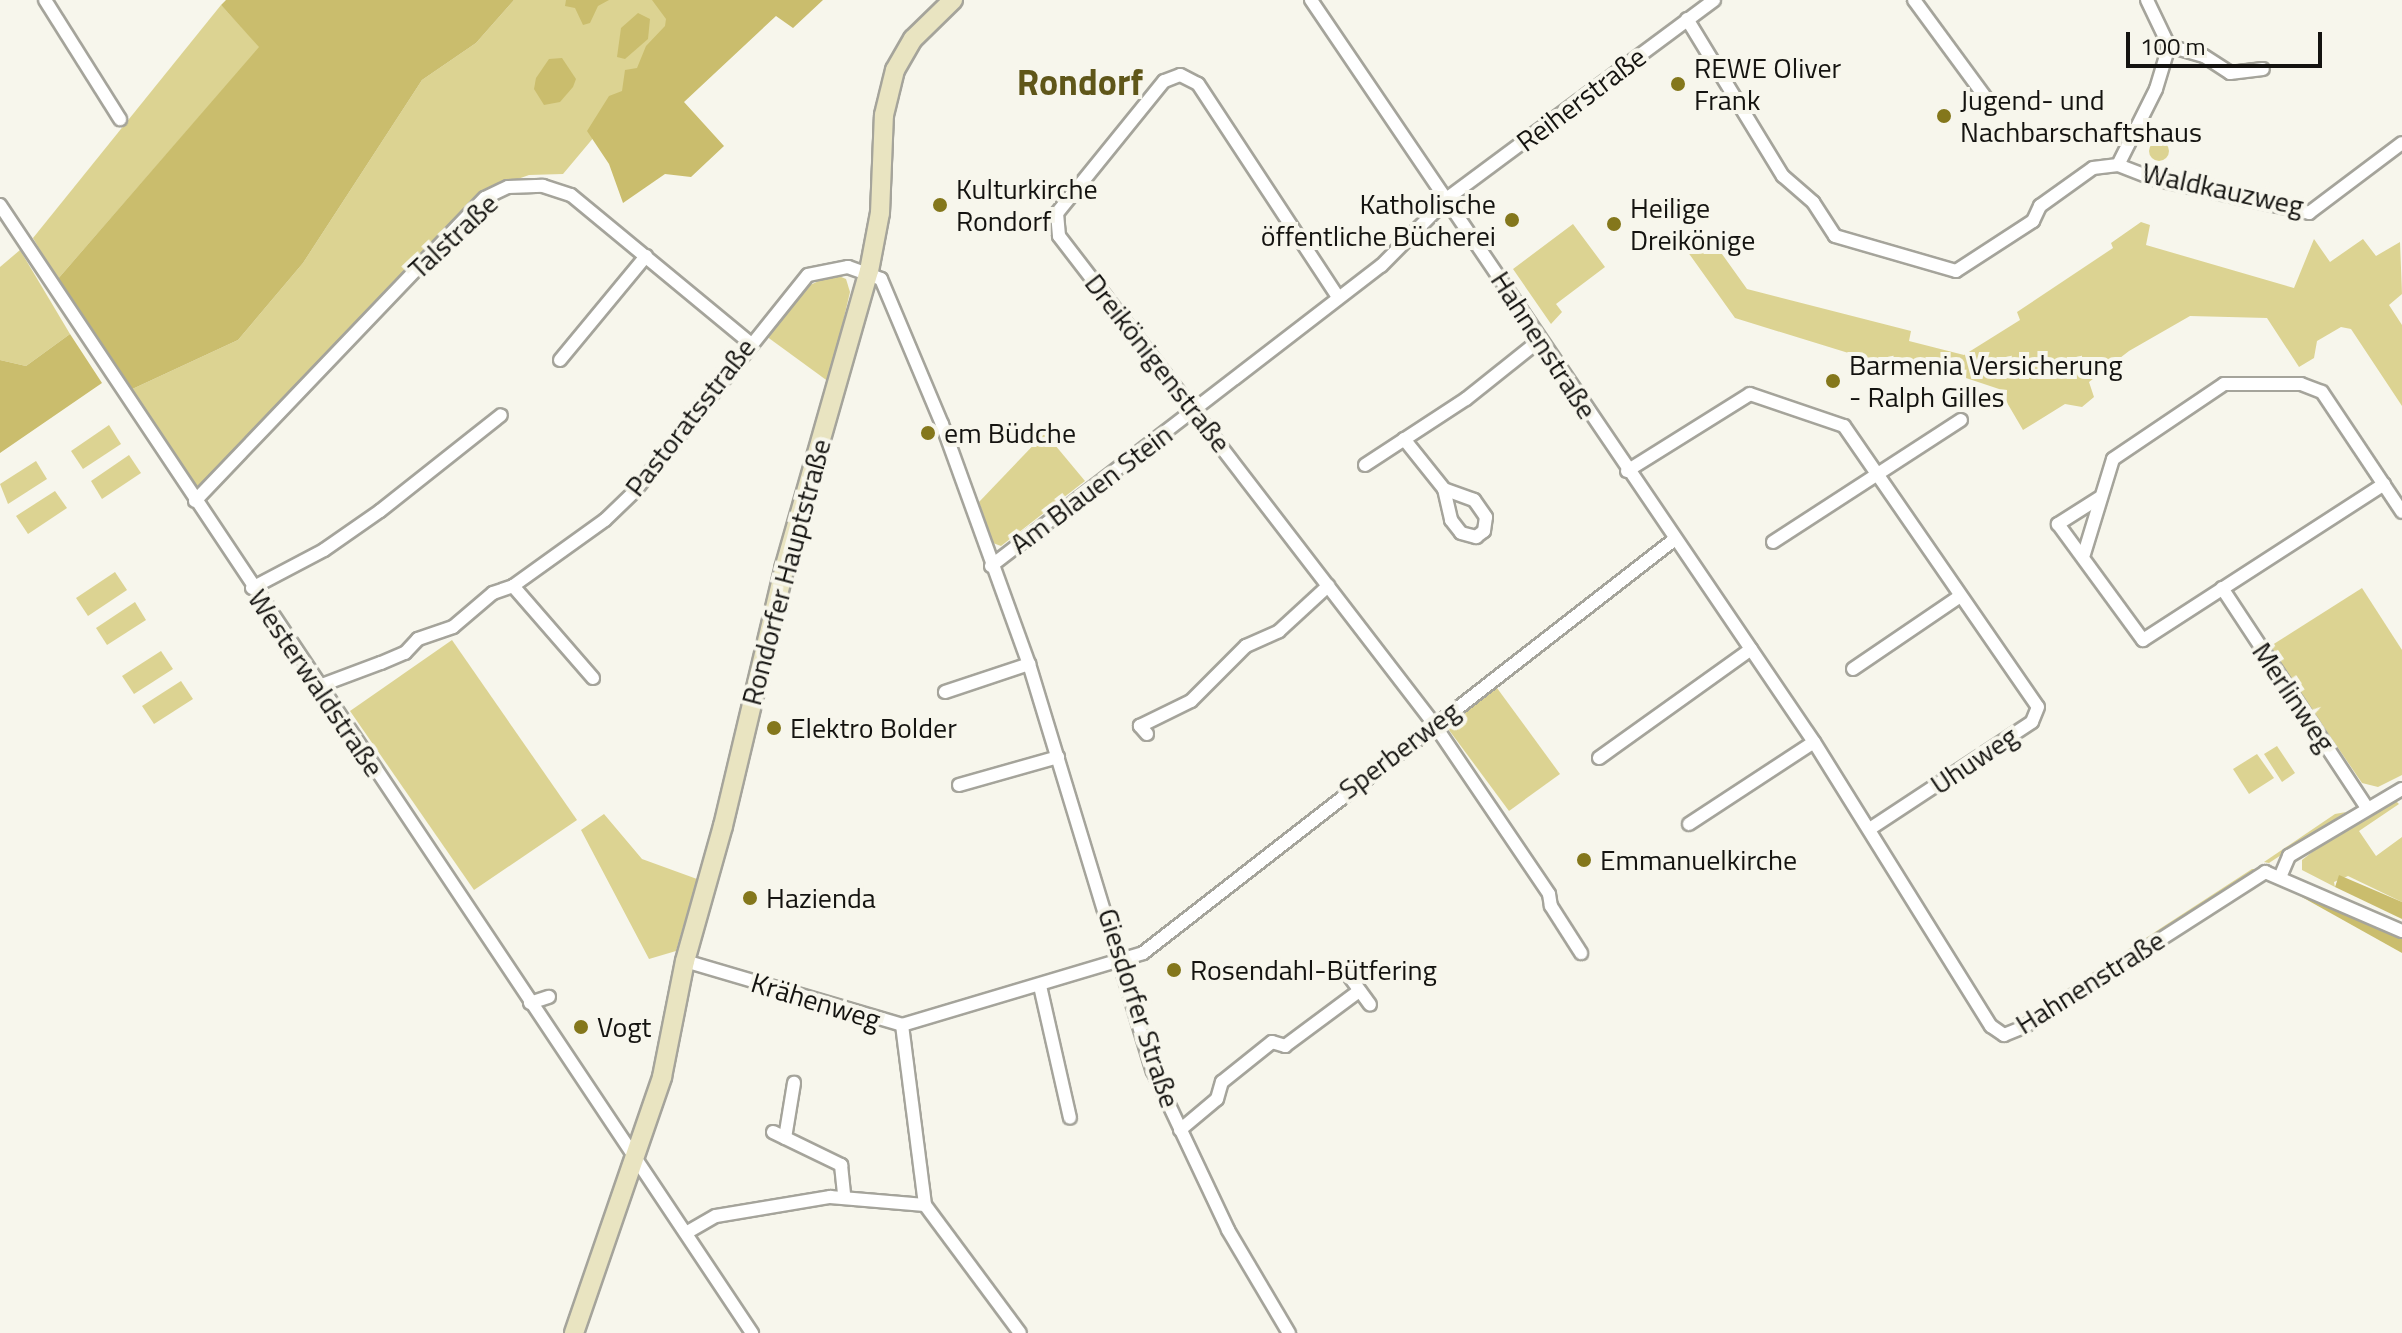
<!DOCTYPE html>
<html>
<head>
<meta charset="utf-8">
<style>
	body { margin:0 }
	#map { position:relative; width:2402px; height:1333px; overflow:hidden; background:#f7f6ec; font-family:"Titillium Web",sans-serif }
	div>[style] { position:absolute }
	[style*='--x'] { left:calc(var(--x)*1px); top:calc(var(--y)*1px); width:calc(var(--w)*1px); rotate:calc(var(--a)*1deg) }
	.green>* { inset:0; background:#dcd392 }
	.round { border-radius:50% }
	.forest>* { inset:0; background:#cabd6d }
	.roads { filter:drop-shadow(2px 0 #a5a49b) drop-shadow(-2px 0 #a5a49b) drop-shadow(0 2px #a5a49b) drop-shadow(0 -2px #a5a49b) }
	.street>* { height:12px; margin:-6px; padding:0 6px; transform-origin:6px; border-radius:6px; background:#fff }
	.secondary>* { height:18px; margin:-9px; padding:0 9px; transform-origin:9px; border-radius:9px; background:#e9e4c1 }
	.dots>* { width:22px; height:22px; translate:-50% -50%; box-sizing:border-box; border:4px solid #f7f6ec; border-radius:50% }
	span { translate:-50% -50%; white-space:nowrap; text-align:center; line-height:1.15; -webkit-text-stroke:8px #f7f6ec; paint-order:stroke }
	.poi-label { font-size:28px; color:#141310 }
	.left { translate:0 -50%; text-align:left }
	.right { translate:-100% -50%; text-align:right }
	.street-label { font-size:28px; color:#141310 }
	.district-label { font-size:36px; color:#5f5619; font-weight:700 }
	.scale { position:absolute; left:2126px; top:32px; width:196px; height:36px; box-sizing:border-box; border:4px solid #141310; border-top:0; padding-left:10px; font-size:24px; line-height:28px; white-space:nowrap; color:#141310; -webkit-text-stroke:6px #f7f6ec; paint-order:stroke }
</style>
</head>
<body>
<div id="map">
	<div class="green">
		<i style="clip-path:polygon(514px 0,678px 0,694px 18px,563px 174px,529px 175px,482px 192px,196px 489px,128px 391px,238px 340px,303px 263px,422px 80px,476px 43px)"></i>
		<i style="clip-path:polygon(221px 5px,260px 47px,57px 280px,33px 238px)"></i>
		<i class="round" style="left:2149px;top:141px;width:20px;height:20px"></i>
		<i style="clip-path:polygon(2141px 222px,2150px 225px,2146px 245px,2294px 288px,2314px 239px,2330px 262px,2363px 239px,2376px 256px,2400px 242px,2402px 294px,2389px 305px,2402px 325px,2402px 406px,2351px 329px,2341px 327px,2317px 341px,2314px 358px,2299px 367px,2267px 318px,2190px 316px,2129px 351px,2089px 382px,2094px 397px,2082px 407px,2065px 404px,2023px 430px,1999px 389px,1954px 374px,1942px 379px,1910px 372px,1735px 318px,1680px 241px,1693px 229px,1701px 239px,1707px 233px,1747px 289px,1911px 331px,1909px 341px,1964px 355px,2020px 320px,2017px 312px,2113px 248px,2111px 243px)"></i>
		<i style="clip-path:polygon(1573px 224px,1605px 267px,1556px 304px,1562px 312px,1551px 324px,1513px 269px)"></i>
		<i style="clip-path:polygon(20px 250px,70px 334px,26px 366px,0 360px,0 267px)"></i>
		<i style="clip-path:polygon(834px 274px,846px 279px,850px 292px,829px 382px,766px 336px,810px 285px)"></i>
		<i style="clip-path:polygon(109px 425px,121px 444px,83px 469px,71px 451px)"></i>
		<i style="clip-path:polygon(1045px 433px,1085px 481px,1001px 546px,993px 543px,979px 502px)"></i>
		<i style="clip-path:polygon(129px 455px,141px 473px,102px 499px,91px 481px)"></i>
		<i style="clip-path:polygon(36px 461px,47px 479px,8px 504px,0 484px)"></i>
		<i style="clip-path:polygon(55px 491px,67px 508px,28px 534px,16px 516px)"></i>
		<i style="clip-path:polygon(115px 572px,127px 590px,88px 616px,76px 598px)"></i>
		<i style="clip-path:polygon(2362px 588px,2402px 650px,2402px 775px,2378px 787px,2362px 783px,2269px 647px)"></i>
		<i style="clip-path:polygon(135px 602px,146px 620px,107px 645px,96px 628px)"></i>
		<i style="clip-path:polygon(452px 640px,577px 820px,474px 890px,350px 711px)"></i>
		<i style="clip-path:polygon(161px 651px,173px 669px,134px 694px,122px 676px)"></i>
		<i style="clip-path:polygon(181px 681px,193px 699px,154px 724px,142px 706px)"></i>
		<i style="clip-path:polygon(1497px 688px,1560px 774px,1509px 811px,1446px 726px)"></i>
		<i style="clip-path:polygon(2277px 746px,2295px 773px,2282px 782px,2264px 754px)"></i>
		<i style="clip-path:polygon(2257px 754px,2274px 778px,2249px 794px,2233px 769px)"></i>
		<i style="clip-path:polygon(2396px 801px,2399px 804px,2359px 831px,2376px 856px,2402px 837px,2402px 902px,2348px 876px,2334px 882px,2335px 887px,2302px 870px,2302px 860px,2343px 828px)"></i>
		<i style="clip-path:polygon(2346px 812px,2269px 863px,2264px 862px,2335px 814px)"></i>
		<i style="clip-path:polygon(604px 814px,642px 859px,697px 879px,676px 951px,649px 959px,581px 830px)"></i>
		<i style="clip-path:polygon(2252px 869px,2258px 869px,2014px 1025px,2016px 1022px)"></i>
	</div>
	<div class="forest">
		<i style="clip-path:polygon(226px 0,514px 0,476px 43px,422px 80px,303px 263px,238px 340px,128px 391px,57px 280px,259px 47px,221px 5px)"></i>
		<i style="clip-path:polygon(566px 0,609px 0,598px 6px,590px 23px,583px 25px,575px 8px,565px 6px)"></i>
		<i style="clip-path:polygon(652px 0,823px 0,793px 28px,776px 16px,684px 102px,724px 146px,691px 177px,665px 174px,623px 203px,609px 164px,587px 131px,609px 96px,622px 91px,625px 70px,637px 68px,646px 46px,665px 26px,666px 19px)"></i>
		<i style="clip-path:polygon(638px 13px,650px 19px,648px 39px,625px 59px,617px 57px,621px 28px)"></i>
		<i style="clip-path:polygon(562px 58px,576px 79px,573px 87px,560px 102px,544px 105px,534px 89px,536px 78px,549px 59px)"></i>
		<i style="clip-path:polygon(70px 334px,102px 383px,0 453px,0 360px,26px 366px)"></i>
		<i style="clip-path:polygon(2339px 875px,2402px 902px,2402px 919px,2335px 887px)"></i>
		<i style="clip-path:polygon(2305px 893px,2402px 939px,2402px 953px,2300px 896px)"></i>
	</div>
	<div class="roads">
		<div class="street">
			<i style="--x:45;--y:0;--w:141;--a:57.8"></i>
			<i style="--x:1311;--y:0;--w:896;--a:55.87"></i>
			<i style="--x:1814;--y:742;--w:335;--a:58.1"></i>
			<i style="--x:1991;--y:1026;--w:16;--a:35"></i>
			<i style="--x:2004;--y:1035;--w:22;--a:-22"></i>
			<i style="--x:2024;--y:1027;--w:287;--a:-32.7"></i>
			<i style="--x:2265;--y:872;--w:149;--a:23.3"></i>
			<i style="--x:1914;--y:0;--w:132;--a:53.7"></i>
			<i style="--x:1687;--y:19;--w:184;--a:58.6"></i>
			<i style="--x:1783;--y:176;--w:40;--a:41"></i>
			<i style="--x:1813;--y:202;--w:40;--a:57.1"></i>
			<i style="--x:1835;--y:236;--w:126;--a:16.1"></i>
			<i style="--x:1956;--y:271;--w:92;--a:-33"></i>
			<i style="--x:2033;--y:221;--w:17;--a:-65"></i>
			<i style="--x:2040;--y:206;--w:65;--a:-35.6"></i>
			<i style="--x:2093;--y:168;--w:25;--a:-7"></i>
			<i style="--x:2118;--y:165;--w:42;--a:21"></i>
			<i style="--x:2157;--y:180;--w:156;--a:12.2"></i>
			<i style="--x:2309;--y:213;--w:116;--a:-37"></i>
			<i style="--x:2169;--y:46;--w:36;--a:16"></i>
			<i style="--x:2204;--y:56;--w:31;--a:33"></i>
			<i style="--x:2230;--y:73;--w:33;--a:-7"></i>
			<i style="--x:2118;--y:165;--w:85;--a:-63.4"></i>
			<i style="--x:2156;--y:89;--w:45;--a:-73.2"></i>
			<i style="--x:2169;--y:46;--w:51;--a:-115.6"></i>
			<i style="--x:0;--y:205;--w:1356;--a:56.31"></i>
			<i style="--x:1338;--y:297;--w:255;--a:-123.3"></i>
			<i style="--x:1198;--y:84;--w:20;--a:-153"></i>
			<i style="--x:1180;--y:75;--w:17;--a:159"></i>
			<i style="--x:1164;--y:81;--w:170;--a:129"></i>
			<i style="--x:1057;--y:213;--w:23;--a:85"></i>
			<i style="--x:1059;--y:236;--w:615;--a:52.46"></i>
			<i style="--x:1434;--y:724;--w:205;--a:55.9"></i>
			<i style="--x:1549;--y:894;--w:12;--a:81"></i>
			<i style="--x:1551;--y:906;--w:56;--a:57.4"></i>
			<i style="--x:560;--y:360;--w:135;--a:-50.4"></i>
			<i style="--x:1404;--y:439;--w:64;--a:51.3"></i>
			<i style="--x:1444;--y:489;--w:32;--a:77"></i>
			<i style="--x:1451;--y:520;--w:16;--a:52"></i>
			<i style="--x:1461;--y:533;--w:16;--a:15"></i>
			<i style="--x:1476;--y:537;--w:10;--a:-37"></i>
			<i style="--x:1484;--y:531;--w:14;--a:-82"></i>
			<i style="--x:1486;--y:517;--w:21;--a:-125"></i>
			<i style="--x:1474;--y:500;--w:32;--a:-160"></i>
			<i style="--x:1365;--y:465;--w:121;--a:-33.2"></i>
			<i style="--x:1466;--y:399;--w:95;--a:-38.6"></i>
			<i style="--x:1627;--y:471;--w:145;--a:-32"></i>
			<i style="--x:1750;--y:394;--w:99;--a:18.8"></i>
			<i style="--x:1844;--y:426;--w:341;--a:55.4"></i>
			<i style="--x:2038;--y:707;--w:16;--a:112"></i>
			<i style="--x:2032;--y:722;--w:194;--a:146.6"></i>
			<i style="--x:2099;--y:498;--w:49;--a:147.6"></i>
			<i style="--x:2058;--y:524;--w:144;--a:53.8"></i>
			<i style="--x:2143;--y:640;--w:287;--a:-32.9"></i>
			<i style="--x:195;--y:501;--w:419;--a:-46.3"></i>
			<i style="--x:485;--y:198;--w:25;--a:-26"></i>
			<i style="--x:508;--y:187;--w:35;--a:-2"></i>
			<i style="--x:543;--y:186;--w:29;--a:18"></i>
			<i style="--x:571;--y:195;--w:231;--a:39.6"></i>
			<i style="--x:1773;--y:542;--w:224;--a:-33"></i>
			<i style="--x:2084;--y:554;--w:99;--a:-73"></i>
			<i style="--x:2113;--y:459;--w:134;--a:-34"></i>
			<i style="--x:2224;--y:384;--w:77;--a:0"></i>
			<i style="--x:2301;--y:384;--w:22;--a:21"></i>
			<i style="--x:2322;--y:392;--w:144;--a:56.3"></i>
			<i style="--x:991;--y:566;--w:492;--a:-37.6"></i>
			<i style="--x:1381;--y:266;--w:97;--a:-45.4"></i>
			<i style="--x:1449;--y:197;--w:330;--a:-36.6"></i>
			<i style="--x:513;--y:586;--w:122;--a:49"></i>
			<i style="--x:252;--y:588;--w:81;--a:-27.8"></i>
			<i style="--x:324;--y:550;--w:68;--a:-34.9"></i>
			<i style="--x:380;--y:511;--w:154;--a:-38.4"></i>
			<i style="--x:2222;--y:588;--w:261;--a:56.6"></i>
			<i style="--x:1853;--y:669;--w:128;--a:-34.2"></i>
			<i style="--x:319;--y:686;--w:66;--a:-20.4"></i>
			<i style="--x:381;--y:663;--w:26;--a:-23"></i>
			<i style="--x:405;--y:653;--w:19;--a:-47"></i>
			<i style="--x:418;--y:639;--w:37;--a:-19"></i>
			<i style="--x:453;--y:627;--w:52;--a:-40.4"></i>
			<i style="--x:493;--y:593;--w:21;--a:-19"></i>
			<i style="--x:513;--y:586;--w:113;--a:-35.7"></i>
			<i style="--x:605;--y:520;--w:40;--a:-44"></i>
			<i style="--x:634;--y:492;--w:278;--a:-51.3"></i>
			<i style="--x:808;--y:275;--w:41;--a:-11.3"></i>
			<i style="--x:848;--y:267;--w:35;--a:20"></i>
			<i style="--x:881;--y:279;--w:157;--a:67.2"></i>
			<i style="--x:942;--y:424;--w:255;--a:70.1"></i>
			<i style="--x:1029;--y:664;--w:425;--a:73.1"></i>
			<i style="--x:1153;--y:1071;--w:176;--a:64.7"></i>
			<i style="--x:1228;--y:1230;--w:120;--a:59.4"></i>
			<i style="--x:945;--y:692;--w:89;--a:-18.4"></i>
			<i style="--x:1147;--y:734;--w:11;--a:-131"></i>
			<i style="--x:1140;--y:726;--w:57;--a:-26.1"></i>
			<i style="--x:1191;--y:701;--w:78;--a:-45"></i>
			<i style="--x:1246;--y:646;--w:36;--a:-24"></i>
			<i style="--x:1279;--y:631;--w:67;--a:-42.6"></i>
			<i style="--x:1599;--y:758;--w:187;--a:-35.6"></i>
			<i style="--x:959;--y:785;--w:103;--a:-15.8"></i>
			<i style="--x:1689;--y:824;--w:149;--a:-33.3"></i>
			<i style="--x:2281;--y:875;--w:21;--a:-67"></i>
			<i style="--x:2289;--y:856;--w:131;--a:-30.7"></i>
			<i style="--x:685;--y:961;--w:226;--a:16.4"></i>
			<i style="--x:902;--y:1025;--w:252;--a:-16.6"></i>
			<i style="--x:1143;--y:953;--w:674;--a:-37.89"></i>
			<i style="--x:1347;--y:973;--w:39;--a:54"></i>
			<i style="--x:1040;--y:986;--w:135;--a:77.2"></i>
			<i style="--x:530;--y:1003;--w:20;--a:-18"></i>
			<i style="--x:902;--y:1025;--w:181;--a:82.7"></i>
			<i style="--x:925;--y:1205;--w:159;--a:53.4"></i>
			<i style="--x:1180;--y:1130;--w:48;--a:-40"></i>
			<i style="--x:1217;--y:1099;--w:18;--a:-74"></i>
			<i style="--x:1222;--y:1082;--w:64;--a:-38.7"></i>
			<i style="--x:1272;--y:1042;--w:14;--a:17"></i>
			<i style="--x:1285;--y:1046;--w:92;--a:-36.6"></i>
			<i style="--x:773;--y:1132;--w:76;--a:25.9"></i>
			<i style="--x:841;--y:1165;--w:30;--a:84"></i>
			<i style="--x:785;--y:1138;--w:56;--a:-80.7"></i>
			<i style="--x:686;--y:1233;--w:34;--a:-30"></i>
			<i style="--x:716;--y:1216;--w:116;--a:-9.5"></i>
			<i style="--x:830;--y:1197;--w:95;--a:4.8"></i>
		</div>
		<div class="secondary">
			<i style="--x:574;--y:1333;--w:271;--a:-71"></i>
			<i style="--x:662;--y:1077;--w:118;--a:-78.8"></i>
			<i style="--x:685;--y:961;--w:140;--a:-74.3"></i>
			<i style="--x:723;--y:826;--w:264;--a:-76.6"></i>
			<i style="--x:784;--y:569;--w:310;--a:-74.1"></i>
			<i style="--x:869;--y:271;--w:59;--a:-79.3"></i>
			<i style="--x:880;--y:213;--w:98;--a:-87.7"></i>
			<i style="--x:884;--y:115;--w:46;--a:-76.3"></i>
			<i style="--x:895;--y:70;--w:36;--a:-60"></i>
			<i style="--x:913;--y:39;--w:56;--a:-44.3"></i>
		</div>
	</div>
	<div class="dots">
		<i style="left:1678px;top:84px;background:#84771c"></i>
		<i style="left:1944px;top:116px;background:#84771c"></i>
		<i style="left:940px;top:205px;background:#84771c"></i>
		<i style="left:1512px;top:220px;background:#84771c"></i>
		<i style="left:1614px;top:224px;background:#84771c"></i>
		<i style="left:1833px;top:381px;background:#84771c"></i>
		<i style="left:928px;top:433px;background:#84771c"></i>
		<i style="left:774px;top:728px;background:#84771c"></i>
		<i style="left:1584px;top:860px;background:#84771c"></i>
		<i style="left:750px;top:898px;background:#84771c"></i>
		<i style="left:1174px;top:970px;background:#84771c"></i>
		<i style="left:581px;top:1027px;background:#84771c"></i>
	</div>
	<div class="poi-label">
		<span class="left" style="left:1694px;top:84px">REWE Oliver<br>Frank</span>
		<span class="left" style="left:1960px;top:116px">Jugend- und<br>Nachbarschaftshaus</span>
		<span class="left" style="left:956px;top:205px">Kulturkirche<br>Rondorf</span>
		<span class="right" style="left:1496px;top:220px">Katholische<br>öffentliche Bücherei</span>
		<span class="left" style="left:1630px;top:224px">Heilige<br>Dreikönige</span>
		<span class="left" style="left:1849px;top:381px">Barmenia Versicherung<br>- Ralph Gilles</span>
		<span class="left" style="left:944px;top:433px">em Büdche</span>
		<span class="left" style="left:790px;top:728px">Elektro Bolder</span>
		<span class="left" style="left:1600px;top:860px">Emmanuelkirche</span>
		<span class="left" style="left:766px;top:898px">Hazienda</span>
		<span class="left" style="left:1190px;top:970px">Rosendahl-Bütfering</span>
		<span class="left" style="left:597px;top:1027px">Vogt</span>
	</div>
	<div class="street-label">
		<span style="left:1581px;top:99px;rotate:-37deg">Reiherstraße</span>
		<span style="left:2223px;top:189px;rotate:12deg">Waldkauzweg</span>
		<span style="left:453px;top:236px;rotate:-43deg">Talstraße</span>
		<span style="left:1544px;top:345px;rotate:57deg">Hahnenstraße</span>
		<span style="left:1158px;top:363px;rotate:52deg">Dreikönigenstraße</span>
		<span style="left:690px;top:417px;rotate:-52deg">Pastoratsstraße</span>
		<span style="left:1091px;top:489px;rotate:-37deg">Am Blauen Stein</span>
		<span style="left:786px;top:572px;rotate:-75deg">Rondorfer Hauptstraße</span>
		<span style="left:316px;top:683px;rotate:56deg">Westerwaldstraße</span>
		<span style="left:2294px;top:697px;rotate:56deg">Merlinweg</span>
		<span style="left:1399px;top:750px;rotate:-37deg">Sperberweg</span>
		<span style="left:1974px;top:760px;rotate:-34deg">Uhuweg</span>
		<span style="left:2090px;top:982px;rotate:-32deg">Hahnenstraße</span>
		<span style="left:816px;top:1001px;rotate:17deg">Krähenweg</span>
		<span style="left:1139px;top:1008px;rotate:72deg">Giesdorfer Straße</span>
	</div>
	<div class="district-label">
		<span style="left:1080px;top:82px">Rondorf</span>
	</div>
	<div class="scale">100 m</div>
</div>
</body>
</html>
